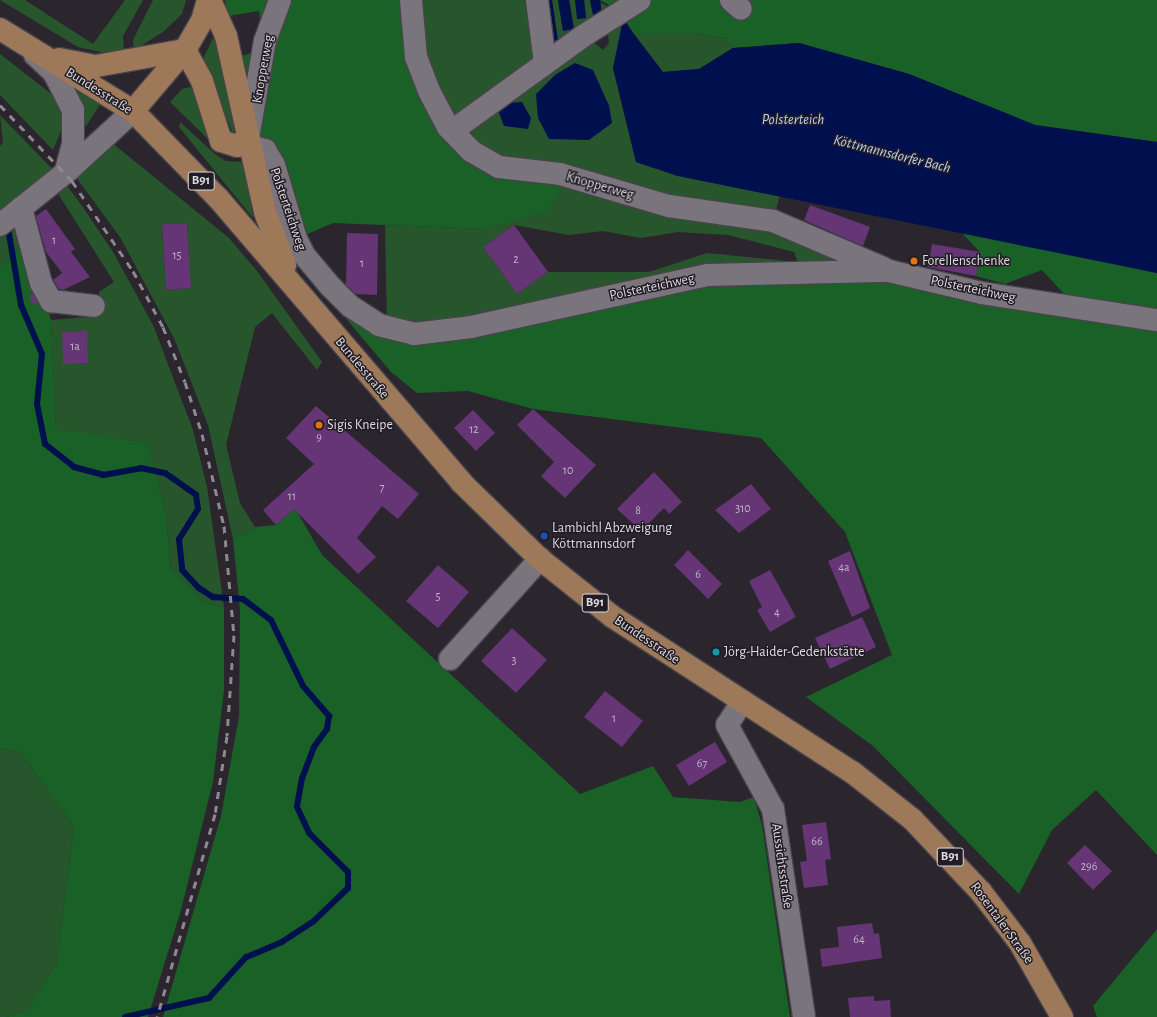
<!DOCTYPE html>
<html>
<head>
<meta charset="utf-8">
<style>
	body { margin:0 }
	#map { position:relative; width:1157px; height:1017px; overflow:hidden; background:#2b262e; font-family:"Alegreya Sans",sans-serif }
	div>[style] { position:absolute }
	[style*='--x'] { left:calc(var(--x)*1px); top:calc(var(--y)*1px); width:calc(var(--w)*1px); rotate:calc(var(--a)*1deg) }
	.green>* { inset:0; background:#27562c }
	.forest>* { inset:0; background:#196126 }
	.water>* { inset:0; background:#000f4d }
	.stream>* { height:6px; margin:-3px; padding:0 3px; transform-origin:3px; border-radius:3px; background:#000f4d }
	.building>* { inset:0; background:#653576 }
	.roads { filter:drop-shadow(1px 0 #49444b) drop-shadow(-1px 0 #49444b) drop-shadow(0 1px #49444b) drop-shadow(0 -1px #49444b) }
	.minor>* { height:22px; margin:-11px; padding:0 11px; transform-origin:11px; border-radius:11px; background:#7a747d }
	.major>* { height:22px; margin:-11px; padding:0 11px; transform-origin:11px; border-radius:11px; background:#9d795a }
	.rail>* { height:3px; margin-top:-1.5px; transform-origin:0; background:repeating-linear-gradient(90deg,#8d898f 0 7px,transparent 0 14px) }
	.dots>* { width:11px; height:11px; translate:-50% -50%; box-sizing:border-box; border:2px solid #221d24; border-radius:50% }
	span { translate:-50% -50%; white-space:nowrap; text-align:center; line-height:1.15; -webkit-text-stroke:3px #221d24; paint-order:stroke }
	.number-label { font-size:12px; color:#c0b2c6 }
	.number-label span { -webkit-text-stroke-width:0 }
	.shield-label span { padding:1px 3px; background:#221d24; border:1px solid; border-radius:3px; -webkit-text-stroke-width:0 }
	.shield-label { font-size:13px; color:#dfdce1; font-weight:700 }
	.street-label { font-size:14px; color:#dfdce1 }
	.poi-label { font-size:14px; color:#dfdce1 }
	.left { translate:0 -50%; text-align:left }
	.water-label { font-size:15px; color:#b8cdf4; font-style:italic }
</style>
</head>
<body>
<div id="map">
	<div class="green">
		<i style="clip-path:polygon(0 0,25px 0,93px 44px,125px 0,143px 0,123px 36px,124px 52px,109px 54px,78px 47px)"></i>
		<i style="clip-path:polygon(153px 0,186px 0,182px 14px,163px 32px,134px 50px,133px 40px)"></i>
		<i style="clip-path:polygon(evenodd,411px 0,542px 0,558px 41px,552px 0,558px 0,563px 31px,574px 29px,569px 0,575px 0,578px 19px,586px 18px,584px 0,590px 0,593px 15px,602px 14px,600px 3px,620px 11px,623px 20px,613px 68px,636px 162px,678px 176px,780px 195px,773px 221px,889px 271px,471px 327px,387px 327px,385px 225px,484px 229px,499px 167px,448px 127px,411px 0,601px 31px,608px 35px,609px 43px,603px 50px,592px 41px,601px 31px,411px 0,592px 70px,609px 106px,536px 94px,592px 70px,411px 0,514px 225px,569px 235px,603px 231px,641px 238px,678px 232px,728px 235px,794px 252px,798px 262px,707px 253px,649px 272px,548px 272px,517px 294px,483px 247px,514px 225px)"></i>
		<i style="clip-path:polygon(215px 34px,234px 113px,234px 136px,203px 59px)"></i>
		<i style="clip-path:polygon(634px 34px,697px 34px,729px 39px,733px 48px,699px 69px,663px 72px)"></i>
		<i style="clip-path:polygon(0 54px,54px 96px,63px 113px,64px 124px,53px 150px,0 95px)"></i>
		<i style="clip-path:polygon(190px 87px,195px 89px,212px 143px,170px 102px,182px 89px)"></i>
		<i style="clip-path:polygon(77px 89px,101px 103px,86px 126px,84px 125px)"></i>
		<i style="clip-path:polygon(0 115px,60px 177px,80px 203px,113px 252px,153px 325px,193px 430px,207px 487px,224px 607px,205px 602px,171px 568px,166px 514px,148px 443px,56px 430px,51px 320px,99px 316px,99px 292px,114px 282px,52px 184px,21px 208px,29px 240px,0 267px,0 146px,3px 143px)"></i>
		<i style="clip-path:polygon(180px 122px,216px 155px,226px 161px,244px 162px,253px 218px,179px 127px)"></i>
		<i style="clip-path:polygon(evenodd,106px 138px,229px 238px,257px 271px,322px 362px,317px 370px,272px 313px,255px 327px,226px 445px,240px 503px,255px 527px,233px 539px,208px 425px,174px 338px,120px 237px,70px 169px,106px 138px,187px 223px,190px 288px,166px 290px,162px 224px,187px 223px)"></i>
		<i style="clip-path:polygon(0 749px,20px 752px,74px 827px,56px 965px,27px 1009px,7px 1017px,0 1017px)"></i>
	</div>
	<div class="forest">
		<i style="clip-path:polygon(225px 0,411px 0,416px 57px,471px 151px,560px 174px,559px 190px,548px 211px,484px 229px,333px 223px,296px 239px,254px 120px,241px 56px,264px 50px,259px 11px,228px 16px)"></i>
		<i style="clip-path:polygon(600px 0,1157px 0,1157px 142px,1035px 125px,909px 74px,799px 43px,733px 48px,728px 39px,697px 34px,634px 34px,620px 11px)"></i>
		<i style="clip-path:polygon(960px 231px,1157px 273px,1157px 855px,1096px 790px,1052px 830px,1019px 894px,873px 746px,806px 697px,892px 655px,845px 532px,761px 438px,533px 409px,468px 391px,417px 393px,391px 372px,338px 309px,414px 334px,707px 275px,889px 271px,1105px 312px,1064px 294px,1042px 270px,1005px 284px,976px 276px,980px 252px)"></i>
		<i style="clip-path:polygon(29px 240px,51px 320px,56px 429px,148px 443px,166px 514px,171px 568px,205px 602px,224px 607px,224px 690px,213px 782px,181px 910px,148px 1017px,7px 1017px,27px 1009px,56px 965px,74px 827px,20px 752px,0 749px,0 267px)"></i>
		<i style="clip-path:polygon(295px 508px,322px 555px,580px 794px,653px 766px,673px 797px,740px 802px,754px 797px,762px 825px,790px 1017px,163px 1017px,221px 816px,239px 716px,240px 610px,233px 539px,255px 527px,276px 525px)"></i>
		<i style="clip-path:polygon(1157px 929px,1157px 1017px,1097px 1017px,1093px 1006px)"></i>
	</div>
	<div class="water">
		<i style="clip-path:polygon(542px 0,552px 0,558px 41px,548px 43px)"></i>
		<i style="clip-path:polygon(558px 0,569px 0,574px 29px,563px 31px)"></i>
		<i style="clip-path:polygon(575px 0,584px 0,586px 18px,577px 19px)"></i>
		<i style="clip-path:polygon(590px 0,600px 0,602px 14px,593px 15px)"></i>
		<i style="clip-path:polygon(623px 20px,663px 72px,699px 69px,733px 48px,799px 43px,909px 74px,1035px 125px,1157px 142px,1157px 273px,678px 176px,636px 162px,613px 68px)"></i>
		<i style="clip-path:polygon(575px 63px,593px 70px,609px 106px,612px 123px,589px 140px,549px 139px,538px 118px,536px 94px,555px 75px)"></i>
		<i style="clip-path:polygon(522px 102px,531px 118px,528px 129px,504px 126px,498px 110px,508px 103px)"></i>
	</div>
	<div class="stream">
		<i style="--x:8;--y:228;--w:78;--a:80.4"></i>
		<i style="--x:21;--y:305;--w:53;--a:66.8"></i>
		<i style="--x:42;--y:354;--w:50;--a:95.7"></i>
		<i style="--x:37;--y:404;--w:41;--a:78.7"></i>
		<i style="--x:45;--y:444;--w:37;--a:38"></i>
		<i style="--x:74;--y:467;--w:30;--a:15"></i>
		<i style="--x:103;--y:475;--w:39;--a:-10"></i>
		<i style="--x:141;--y:468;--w:25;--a:12"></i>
		<i style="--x:165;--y:473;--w:38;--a:35"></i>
		<i style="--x:196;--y:495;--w:14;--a:82"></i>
		<i style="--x:198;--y:509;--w:36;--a:122"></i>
		<i style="--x:179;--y:539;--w:31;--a:84"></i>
		<i style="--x:182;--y:570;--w:25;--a:47"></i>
		<i style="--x:199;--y:588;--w:17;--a:33"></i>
		<i style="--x:213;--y:597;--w:30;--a:4"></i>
		<i style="--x:243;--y:599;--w:35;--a:37"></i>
		<i style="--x:271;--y:620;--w:73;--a:64.1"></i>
		<i style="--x:303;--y:686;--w:40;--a:49"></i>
		<i style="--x:329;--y:716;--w:13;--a:99"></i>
		<i style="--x:327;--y:729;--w:22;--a:126"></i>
		<i style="--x:314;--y:747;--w:33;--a:111"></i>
		<i style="--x:302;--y:778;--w:29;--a:100"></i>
		<i style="--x:297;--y:807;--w:29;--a:65"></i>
		<i style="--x:309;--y:833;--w:55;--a:45"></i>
		<i style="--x:348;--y:872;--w:16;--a:90"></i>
		<i style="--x:348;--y:888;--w:47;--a:135.9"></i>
		<i style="--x:314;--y:921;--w:38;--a:147"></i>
		<i style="--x:282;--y:942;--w:39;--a:157"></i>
		<i style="--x:246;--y:957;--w:55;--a:132.1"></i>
		<i style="--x:209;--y:998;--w:86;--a:167.3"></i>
	</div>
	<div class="building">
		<i style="clip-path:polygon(810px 205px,870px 227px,863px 246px,804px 220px)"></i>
		<i style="clip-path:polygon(46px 209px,75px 249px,71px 252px,90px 277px,63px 290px,59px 289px,53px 280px,62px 273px,46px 252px,36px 216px)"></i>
		<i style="clip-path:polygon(187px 223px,191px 288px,166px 290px,162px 224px)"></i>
		<i style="clip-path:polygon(514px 225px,548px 272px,517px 294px,483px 247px)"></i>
		<i style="clip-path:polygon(347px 233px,378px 234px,377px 295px,356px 294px,346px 285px)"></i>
		<i style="clip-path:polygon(932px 244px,980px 252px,976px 276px,928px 267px)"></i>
		<i style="clip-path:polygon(33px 294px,38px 303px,34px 305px,29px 297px)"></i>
		<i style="clip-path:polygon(87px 331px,88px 363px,63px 364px,62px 332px)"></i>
		<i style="clip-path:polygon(316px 406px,419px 494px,398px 519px,382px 506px,357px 538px,376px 557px,358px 574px,294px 509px,276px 525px,263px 510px,314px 464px,286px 438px)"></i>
		<i style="clip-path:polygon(533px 409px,596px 465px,565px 498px,541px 476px,554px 462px,517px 425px)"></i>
		<i style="clip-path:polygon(473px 410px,495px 433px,476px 451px,454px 428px)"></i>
		<i style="clip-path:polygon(654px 472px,682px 502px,669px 514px,664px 508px,641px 531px,617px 509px)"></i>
		<i style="clip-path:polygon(751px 484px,771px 509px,739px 533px,715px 510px)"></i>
		<i style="clip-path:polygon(688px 550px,722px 584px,708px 599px,674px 565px)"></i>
		<i style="clip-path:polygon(850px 551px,870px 608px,852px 617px,828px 561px)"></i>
		<i style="clip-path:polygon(438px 565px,469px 592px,438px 628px,406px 601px)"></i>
		<i style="clip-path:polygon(770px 570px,796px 617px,770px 632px,757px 610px,762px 607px,749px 581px)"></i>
		<i style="clip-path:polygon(862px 617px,876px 647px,830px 669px,815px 638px)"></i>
		<i style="clip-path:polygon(512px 628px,547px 660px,516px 693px,481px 661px)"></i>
		<i style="clip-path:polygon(605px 691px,643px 721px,622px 747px,584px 717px)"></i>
		<i style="clip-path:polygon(715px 742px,727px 762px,689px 786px,676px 765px)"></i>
		<i style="clip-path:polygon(826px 822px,831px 859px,825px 860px,828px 885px,804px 888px,800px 862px,807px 861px,802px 825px)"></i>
		<i style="clip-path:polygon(1085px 845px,1112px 871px,1093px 890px,1067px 863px)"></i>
		<i style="clip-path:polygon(872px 923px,874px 934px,879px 933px,882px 958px,822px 967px,820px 949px,839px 947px,837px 927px)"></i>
		<i style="clip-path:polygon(874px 996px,874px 1001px,890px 1000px,891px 1017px,850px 1017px,848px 998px)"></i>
	</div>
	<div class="roads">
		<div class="minor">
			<i style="--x:411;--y:0;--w:57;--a:85"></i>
			<i style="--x:416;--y:57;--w:36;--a:69"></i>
			<i style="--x:429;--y:91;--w:41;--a:62.2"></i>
			<i style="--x:448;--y:127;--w:33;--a:46"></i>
			<i style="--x:471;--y:151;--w:32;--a:30"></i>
			<i style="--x:499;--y:167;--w:61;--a:6.5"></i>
			<i style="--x:560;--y:174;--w:114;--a:16.4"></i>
			<i style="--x:669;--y:206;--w:105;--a:8.2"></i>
			<i style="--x:773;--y:221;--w:120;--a:23.1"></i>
			<i style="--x:537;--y:0;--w:64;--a:82.8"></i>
			<i style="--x:731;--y:0;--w:13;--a:42"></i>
			<i style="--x:35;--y:55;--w:26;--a:43"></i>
			<i style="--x:54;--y:73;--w:42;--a:62.8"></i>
			<i style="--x:73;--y:110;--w:34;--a:90"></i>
			<i style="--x:73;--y:144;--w:30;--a:105"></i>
			<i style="--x:452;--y:131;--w:162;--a:-35.9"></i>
			<i style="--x:583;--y:36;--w:67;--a:-32.3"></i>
			<i style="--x:248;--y:138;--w:98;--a:-80.1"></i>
			<i style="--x:265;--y:41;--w:44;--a:-69.9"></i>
			<i style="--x:250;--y:146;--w:16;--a:15"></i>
			<i style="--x:265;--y:150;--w:17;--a:59"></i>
			<i style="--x:274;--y:165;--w:77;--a:73.4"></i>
			<i style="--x:296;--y:239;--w:18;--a:63"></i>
			<i style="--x:304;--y:255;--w:40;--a:50"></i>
			<i style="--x:330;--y:286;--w:28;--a:45"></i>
			<i style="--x:350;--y:306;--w:35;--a:33"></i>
			<i style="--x:379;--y:325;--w:36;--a:14"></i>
			<i style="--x:414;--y:334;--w:57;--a:-7"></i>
			<i style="--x:471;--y:327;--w:242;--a:-12.4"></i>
			<i style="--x:707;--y:275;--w:182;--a:-1.3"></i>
			<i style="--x:889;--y:271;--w:96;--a:13.3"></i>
			<i style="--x:982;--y:293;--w:177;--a:8.8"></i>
			<i style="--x:21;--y:208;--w:78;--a:75.1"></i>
			<i style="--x:41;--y:283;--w:21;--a:61"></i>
			<i style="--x:51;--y:301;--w:43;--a:6.6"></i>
			<i style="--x:0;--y:225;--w:90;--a:-38.7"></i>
			<i style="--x:70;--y:169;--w:86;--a:-42.6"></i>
			<i style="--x:450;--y:659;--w:135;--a:-48"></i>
			<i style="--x:742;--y:702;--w:27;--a:123"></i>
			<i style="--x:727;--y:725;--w:96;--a:61.3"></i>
			<i style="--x:773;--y:809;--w:210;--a:81.5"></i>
		</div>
		<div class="major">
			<i style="--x:210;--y:0;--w:39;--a:66"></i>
			<i style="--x:226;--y:36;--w:180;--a:77.5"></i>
			<i style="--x:265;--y:212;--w:57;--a:69.3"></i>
			<i style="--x:0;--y:29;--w:156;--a:31.7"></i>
			<i style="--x:133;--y:111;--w:122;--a:45.7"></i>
			<i style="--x:218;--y:198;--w:374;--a:49.4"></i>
			<i style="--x:461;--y:482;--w:110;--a:44.3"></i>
			<i style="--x:540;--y:559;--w:93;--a:38.5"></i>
			<i style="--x:613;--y:617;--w:285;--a:33"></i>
			<i style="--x:852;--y:772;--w:76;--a:38.1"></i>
			<i style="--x:912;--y:819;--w:100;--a:46.6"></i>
			<i style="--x:981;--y:892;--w:64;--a:52.6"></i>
			<i style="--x:1020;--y:943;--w:85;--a:60.4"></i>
			<i style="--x:185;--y:50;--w:35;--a:61"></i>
			<i style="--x:202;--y:81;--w:63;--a:72.4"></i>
			<i style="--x:221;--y:141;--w:17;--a:17"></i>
			<i style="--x:237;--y:146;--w:14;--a:-36"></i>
			<i style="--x:59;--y:59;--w:38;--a:11"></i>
			<i style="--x:96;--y:66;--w:90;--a:-10.2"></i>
			<i style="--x:133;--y:111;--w:80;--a:-49.6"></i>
			<i style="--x:185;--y:50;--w:34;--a:-60"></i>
			<i style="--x:202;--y:21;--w:22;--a:-74"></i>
		</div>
	</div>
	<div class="rail">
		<i style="--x:0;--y:105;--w:105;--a:46.5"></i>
		<i style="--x:72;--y:181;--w:109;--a:55.9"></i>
		<i style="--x:133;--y:271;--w:64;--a:61.8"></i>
		<i style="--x:163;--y:327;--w:59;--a:68.2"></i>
		<i style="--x:185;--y:382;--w:55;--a:71.9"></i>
		<i style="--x:202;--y:434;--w:95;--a:76.6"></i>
		<i style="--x:224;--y:526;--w:109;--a:84.8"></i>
		<i style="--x:234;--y:635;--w:101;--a:94"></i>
		<i style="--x:227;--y:736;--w:79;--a:98.7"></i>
		<i style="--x:215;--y:814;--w:211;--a:105.9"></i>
	</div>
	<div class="dots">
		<i style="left:914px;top:261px;background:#e8710a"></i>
		<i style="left:319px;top:425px;background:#e8710a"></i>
		<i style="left:544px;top:536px;background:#1a4fb4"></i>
		<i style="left:716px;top:652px;background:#0f9aa8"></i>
	</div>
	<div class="number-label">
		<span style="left:54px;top:241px">1</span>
		<span style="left:177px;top:256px">15</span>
		<span style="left:516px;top:260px">2</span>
		<span style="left:362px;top:264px">1</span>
		<span style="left:75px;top:347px">1a</span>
		<span style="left:474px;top:430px">12</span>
		<span style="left:319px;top:438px">9</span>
		<span style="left:568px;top:471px">10</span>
		<span style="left:382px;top:488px">7</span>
		<span style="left:292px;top:497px">11</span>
		<span style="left:743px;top:509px">310</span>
		<span style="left:638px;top:511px">8</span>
		<span style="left:844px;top:568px">4a</span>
		<span style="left:698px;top:575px">6</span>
		<span style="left:438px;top:597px">5</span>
		<span style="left:777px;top:613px">4</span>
		<span style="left:514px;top:661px">3</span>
		<span style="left:614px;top:719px">1</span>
		<span style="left:702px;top:764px">67</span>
		<span style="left:817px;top:842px">66</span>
		<span style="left:1089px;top:867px">296</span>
		<span style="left:859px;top:940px">64</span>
	</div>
	<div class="shield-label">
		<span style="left:201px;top:181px">B91</span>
		<span style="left:595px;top:603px">B91</span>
		<span style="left:950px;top:857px">B91</span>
	</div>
	<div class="street-label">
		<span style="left:263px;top:69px;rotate:-80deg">Knopperweg</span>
		<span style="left:99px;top:91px;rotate:32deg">Bundesstraße</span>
		<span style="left:600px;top:186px;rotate:16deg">Knopperweg</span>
		<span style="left:288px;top:209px;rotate:71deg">Polsterteichweg</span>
		<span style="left:652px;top:287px;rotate:-12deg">Polsterteichweg</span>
		<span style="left:973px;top:289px;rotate:12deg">Polsterteichweg</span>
		<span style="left:362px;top:368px;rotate:50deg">Bundesstraße</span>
		<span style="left:647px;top:640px;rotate:34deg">Bundesstraße</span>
		<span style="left:782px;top:866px;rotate:82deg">Aussichtsstraße</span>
		<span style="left:1002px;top:923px;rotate:54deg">Rosentaler Straße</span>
	</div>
	<div class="poi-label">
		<span class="left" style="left:922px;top:261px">Forellenschenke</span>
		<span class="left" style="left:327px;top:425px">Sigis Kneipe</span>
		<span class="left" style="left:552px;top:536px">Lambichl Abzweigung<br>Köttmannsdorf</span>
		<span class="left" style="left:724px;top:652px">Jörg-Haider-Gedenkstätte</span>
	</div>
	<div class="water-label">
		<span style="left:793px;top:120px">Polsterteich</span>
		<span style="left:892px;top:154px;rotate:14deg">Köttmannsdorfer Bach</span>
	</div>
</div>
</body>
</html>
